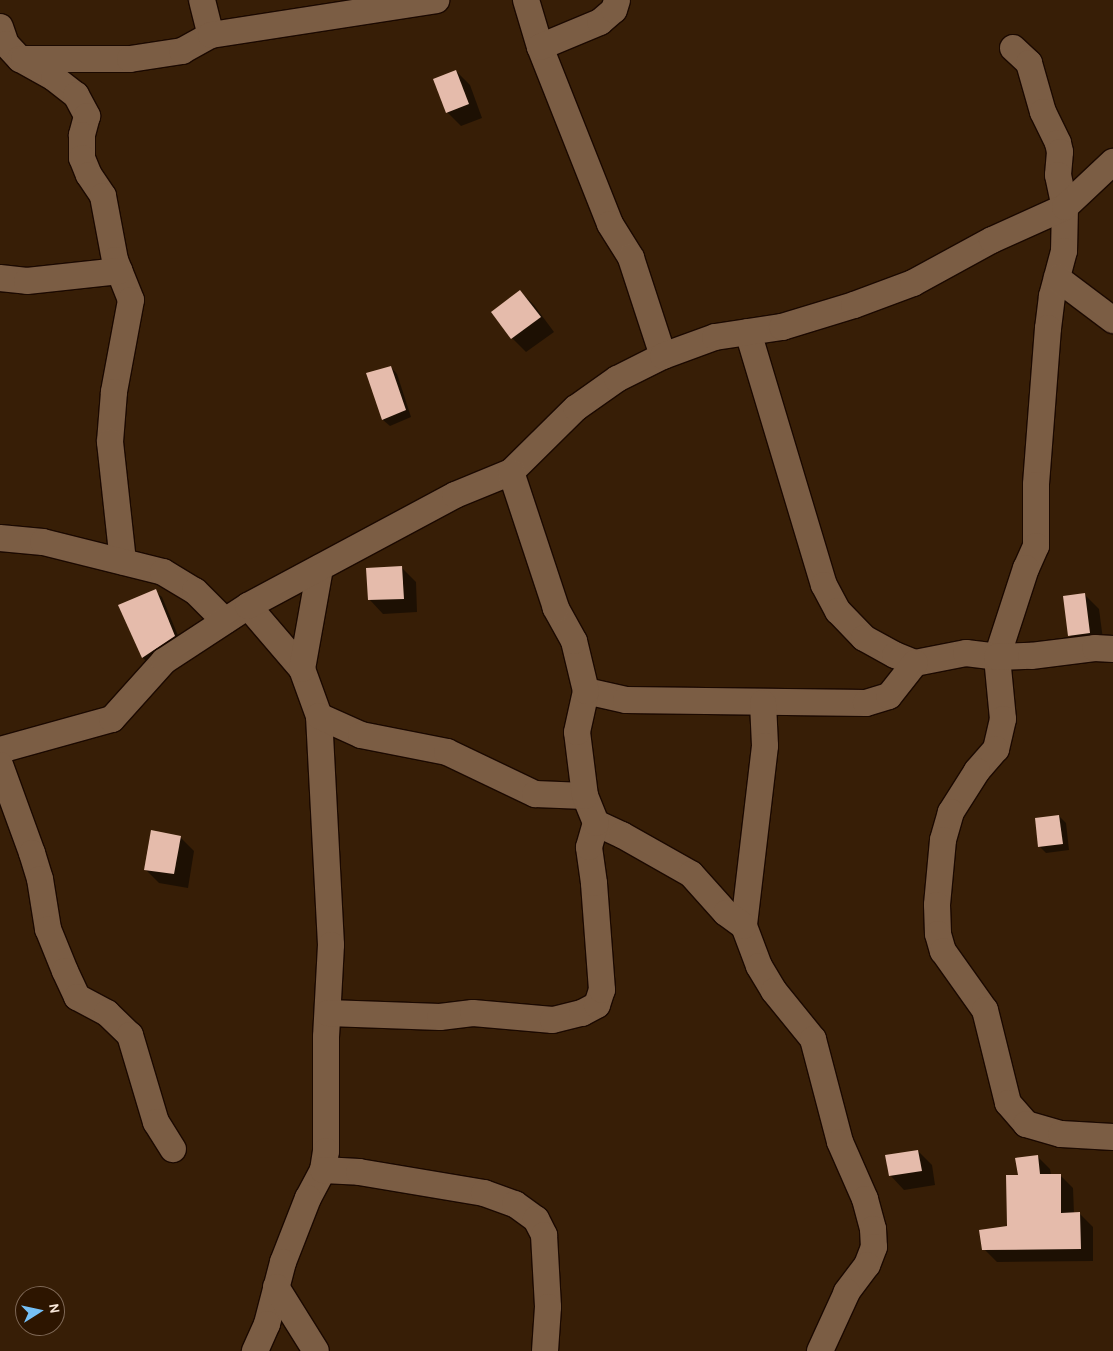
<!DOCTYPE html>
<html>
<head>
<meta charset="utf-8">
<style>
	body { margin:0 }
	#map { position:relative; width:1113px; height:1351px; overflow:hidden; background:#371e06; font-family:Karla,sans-serif }
	div>[style] { position:absolute }
	[style*='--x'] { left:calc(var(--x)*1px); top:calc(var(--y)*1px); width:calc(var(--w)*1px); rotate:calc(var(--a)*1deg) }
	.shadow>* { inset:0; background:#0007 }
	.building>* { inset:0; background:#e5bbab }
	.roads { filter:drop-shadow(1px 0 #1b0900) drop-shadow(-1px 0 #1b0900) drop-shadow(0 1px #1b0900) drop-shadow(0 -1px #1b0900) }
	.street>* { height:26px; margin:-13px; padding:0 13px; transform-origin:13px; border-radius:13px; background:#7b5d44 }
	span { translate:-50% -50%; white-space:nowrap; text-align:center; line-height:1.15; -webkit-text-stroke:5px #2d1500; paint-order:stroke }
	.north { position:absolute; left:15px; top:1286px; width:50px; height:50px; box-sizing:border-box; background:#2d1500; border:1px solid #7f6957; border-radius:50%; rotate:80deg; font-size:14px; font-weight:700; line-height:20px; text-align:center; color:#fae8da }
	.north::after { content:''; display:block; margin:auto; width:18px; height:22px; background:#75c0f6; clip-path:polygon(50% 0,100% 100%,50% 72%,0 100%) }
</style>
</head>
<body>
<div id="map">
	<div class="shadow">
		<i style="clip-path:polygon(456px 71px,470px 85px,482px 118px,461px 126px,447px 112px)"></i>
		<i style="clip-path:polygon(520px 291px,534px 305px,554px 332px,526px 352px,512px 338px)"></i>
		<i style="clip-path:polygon(391px 367px,397px 374px,411px 417px,390px 426px,383px 420px)"></i>
		<i style="clip-path:polygon(401px 567px,416px 582px,417px 612px,383px 614px,369px 599px)"></i>
		<i style="clip-path:polygon(155px 591px,162px 597px,181px 643px,149px 664px,143px 658px,120px 606px)"></i>
		<i style="clip-path:polygon(1085px 595px,1099px 609px,1104px 647px,1084px 650px,1070px 636px)"></i>
		<i style="clip-path:polygon(1059px 816px,1066px 823px,1069px 850px,1046px 853px,1039px 846px)"></i>
		<i style="clip-path:polygon(180px 837px,194px 851px,188px 888px,159px 883px,145px 869px)"></i>
		<i style="clip-path:polygon(918px 1151px,932px 1165px,935px 1185px,904px 1190px,890px 1175px)"></i>
		<i style="clip-path:polygon(1037px 1156px,1050px 1169px,1051px 1175px,1060px 1175px,1073px 1188px,1074px 1214px,1080px 1214px,1093px 1227px,1093px 1261px,997px 1262px,984px 1249px,1008px 1227px,1020px 1176px)"></i>
	</div>
	<div class="building">
		<i style="clip-path:polygon(456px 70px,469px 104px,446px 113px,433px 79px)"></i>
		<i style="clip-path:polygon(520px 290px,541px 317px,511px 339px,491px 312px)"></i>
		<i style="clip-path:polygon(391px 366px,406px 410px,382px 420px,366px 373px)"></i>
		<i style="clip-path:polygon(402px 566px,404px 599px,368px 600px,366px 568px)"></i>
		<i style="clip-path:polygon(156px 589px,175px 636px,142px 658px,118px 605px)"></i>
		<i style="clip-path:polygon(1085px 593px,1090px 633px,1068px 636px,1063px 596px)"></i>
		<i style="clip-path:polygon(1059px 815px,1063px 844px,1038px 847px,1035px 818px)"></i>
		<i style="clip-path:polygon(151px 830px,181px 836px,174px 874px,144px 870px)"></i>
		<i style="clip-path:polygon(918px 1150px,922px 1171px,889px 1176px,885px 1155px)"></i>
		<i style="clip-path:polygon(1038px 1155px,1040px 1174px,1061px 1174px,1061px 1213px,1080px 1212px,1081px 1249px,982px 1250px,979px 1230px,1007px 1226px,1006px 1175px,1018px 1175px,1015px 1158px)"></i>
	</div>
	<div class="roads">
		<div class="street">
			<i style="--x:202;--y:0;--w:36;--a:76"></i>
			<i style="--x:526;--y:0;--w:49;--a:73.4"></i>
			<i style="--x:540;--y:47;--w:190;--a:68.4"></i>
			<i style="--x:610;--y:224;--w:40;--a:58"></i>
			<i style="--x:631;--y:258;--w:103;--a:71.9"></i>
			<i style="--x:0;--y:27;--w:18;--a:71"></i>
			<i style="--x:6;--y:44;--w:21;--a:47"></i>
			<i style="--x:20;--y:59;--w:39;--a:29"></i>
			<i style="--x:54;--y:78;--w:28;--a:38"></i>
			<i style="--x:76;--y:95;--w:24;--a:62"></i>
			<i style="--x:87;--y:116;--w:20;--a:105"></i>
			<i style="--x:82;--y:135;--w:23;--a:90"></i>
			<i style="--x:82;--y:158;--w:18;--a:68"></i>
			<i style="--x:89;--y:175;--w:25;--a:56"></i>
			<i style="--x:103;--y:196;--w:65;--a:79.4"></i>
			<i style="--x:115;--y:260;--w:43;--a:68.2"></i>
			<i style="--x:131;--y:300;--w:94;--a:100.5"></i>
			<i style="--x:114;--y:392;--w:50;--a:94.6"></i>
			<i style="--x:110;--y:442;--w:120;--a:83.8"></i>
			<i style="--x:540;--y:47;--w:65;--a:-22.6"></i>
			<i style="--x:600;--y:22;--w:18;--a:-41"></i>
			<i style="--x:614;--y:10;--w:10;--a:-73"></i>
			<i style="--x:1013;--y:48;--w:22;--a:43"></i>
			<i style="--x:1029;--y:63;--w:51;--a:74.1"></i>
			<i style="--x:1043;--y:112;--w:34;--a:64"></i>
			<i style="--x:1058;--y:143;--w:9;--a:77"></i>
			<i style="--x:1060;--y:152;--w:23;--a:95"></i>
			<i style="--x:1058;--y:175;--w:33;--a:78"></i>
			<i style="--x:1065;--y:207;--w:44;--a:91.3"></i>
			<i style="--x:1064;--y:251;--w:47;--a:104.9"></i>
			<i style="--x:1052;--y:296;--w:32;--a:97"></i>
			<i style="--x:1048;--y:328;--w:157;--a:94.4"></i>
			<i style="--x:1036;--y:485;--w:61;--a:90"></i>
			<i style="--x:1036;--y:546;--w:24;--a:114"></i>
			<i style="--x:1026;--y:568;--w:94;--a:108"></i>
			<i style="--x:997;--y:657;--w:62;--a:84.5"></i>
			<i style="--x:1003;--y:719;--w:31;--a:103"></i>
			<i style="--x:996;--y:749;--w:29;--a:131"></i>
			<i style="--x:977;--y:771;--w:49;--a:122.4"></i>
			<i style="--x:951;--y:812;--w:29;--a:106"></i>
			<i style="--x:943;--y:840;--w:65;--a:95.3"></i>
			<i style="--x:937;--y:905;--w:29;--a:88"></i>
			<i style="--x:938;--y:934;--w:18;--a:74"></i>
			<i style="--x:943;--y:951;--w:72;--a:54.6"></i>
			<i style="--x:985;--y:1010;--w:96;--a:76.1"></i>
			<i style="--x:1008;--y:1103;--w:28;--a:49"></i>
			<i style="--x:1026;--y:1124;--w:36;--a:16"></i>
			<i style="--x:1061;--y:1134;--w:52;--a:3.3"></i>
			<i style="--x:24;--y:59;--w:106;--a:0"></i>
			<i style="--x:130;--y:59;--w:53;--a:-8.7"></i>
			<i style="--x:182;--y:51;--w:33;--a:-29"></i>
			<i style="--x:211;--y:35;--w:228;--a:-8.8"></i>
			<i style="--x:0;--y:278;--w:27;--a:6"></i>
			<i style="--x:27;--y:281;--w:93;--a:-6.2"></i>
			<i style="--x:1057;--y:278;--w:70;--a:36.9"></i>
			<i style="--x:748;--y:332;--w:264;--a:73.3"></i>
			<i style="--x:824;--y:585;--w:30;--a:62"></i>
			<i style="--x:838;--y:611;--w:37;--a:46"></i>
			<i style="--x:864;--y:638;--w:35;--a:29"></i>
			<i style="--x:895;--y:655;--w:22;--a:22"></i>
			<i style="--x:915;--y:663;--w:52;--a:-11.1"></i>
			<i style="--x:966;--y:653;--w:31;--a:7"></i>
			<i style="--x:997;--y:657;--w:34;--a:-2"></i>
			<i style="--x:1031;--y:656;--w:64;--a:-7.1"></i>
			<i style="--x:1095;--y:648;--w:18;--a:3"></i>
			<i style="--x:0;--y:538;--w:43;--a:5.3"></i>
			<i style="--x:43;--y:542;--w:124;--a:14"></i>
			<i style="--x:163;--y:572;--w:37;--a:31"></i>
			<i style="--x:195;--y:591;--w:42;--a:45"></i>
			<i style="--x:248;--y:606;--w:83;--a:49.4"></i>
			<i style="--x:302;--y:669;--w:50;--a:70.1"></i>
			<i style="--x:319;--y:716;--w:229;--a:87"></i>
			<i style="--x:331;--y:945;--w:92;--a:93.1"></i>
			<i style="--x:326;--y:1037;--w:114;--a:90"></i>
			<i style="--x:326;--y:1151;--w:19;--a:99"></i>
			<i style="--x:323;--y:1170;--w:32;--a:118"></i>
			<i style="--x:308;--y:1198;--w:69;--a:111.3"></i>
			<i style="--x:283;--y:1262;--w:64;--a:104.5"></i>
			<i style="--x:267;--y:1324;--w:30;--a:114"></i>
			<i style="--x:302;--y:669;--w:103;--a:-79.9"></i>
			<i style="--x:586;--y:691;--w:41;--a:12.7"></i>
			<i style="--x:626;--y:700;--w:240;--a:0.7"></i>
			<i style="--x:866;--y:703;--w:24;--a:-17"></i>
			<i style="--x:889;--y:696;--w:42;--a:-51.8"></i>
			<i style="--x:763;--y:703;--w:43;--a:87.3"></i>
			<i style="--x:765;--y:746;--w:181;--a:96.7"></i>
			<i style="--x:744;--y:926;--w:43;--a:69.4"></i>
			<i style="--x:759;--y:966;--w:29;--a:59"></i>
			<i style="--x:774;--y:991;--w:62;--a:50.9"></i>
			<i style="--x:813;--y:1039;--w:106;--a:75.3"></i>
			<i style="--x:840;--y:1142;--w:62;--a:66.3"></i>
			<i style="--x:865;--y:1199;--w:31;--a:75"></i>
			<i style="--x:873;--y:1229;--w:18;--a:87"></i>
			<i style="--x:874;--y:1247;--w:19;--a:111"></i>
			<i style="--x:867;--y:1265;--w:34;--a:127"></i>
			<i style="--x:847;--y:1292;--w:65;--a:114.6"></i>
			<i style="--x:319;--y:716;--w:46;--a:24.3"></i>
			<i style="--x:361;--y:735;--w:88;--a:11.2"></i>
			<i style="--x:447;--y:752;--w:98;--a:25.5"></i>
			<i style="--x:535;--y:794;--w:50;--a:2.3"></i>
			<i style="--x:0;--y:750;--w:116;--a:-15.5"></i>
			<i style="--x:112;--y:719;--w:78;--a:-48.1"></i>
			<i style="--x:164;--y:661;--w:100;--a:-33.2"></i>
			<i style="--x:248;--y:606;--w:235;--a:-28.2"></i>
			<i style="--x:455;--y:495;--w:61;--a:-22.3"></i>
			<i style="--x:511;--y:472;--w:91;--a:-44.6"></i>
			<i style="--x:576;--y:408;--w:50;--a:-35.3"></i>
			<i style="--x:617;--y:379;--w:51;--a:-26.6"></i>
			<i style="--x:663;--y:356;--w:55;--a:-20.1"></i>
			<i style="--x:715;--y:337;--w:68;--a:-8.5"></i>
			<i style="--x:782;--y:327;--w:75;--a:-17"></i>
			<i style="--x:854;--y:305;--w:63;--a:-20.4"></i>
			<i style="--x:913;--y:283;--w:90;--a:-28.6"></i>
			<i style="--x:992;--y:240;--w:80;--a:-24.3"></i>
			<i style="--x:1065;--y:207;--w:66;--a:-43.2"></i>
			<i style="--x:0;--y:765;--w:94;--a:70"></i>
			<i style="--x:32;--y:853;--w:27;--a:73"></i>
			<i style="--x:40;--y:879;--w:51;--a:80.9"></i>
			<i style="--x:48;--y:929;--w:45;--a:68"></i>
			<i style="--x:65;--y:971;--w:29;--a:65"></i>
			<i style="--x:77;--y:997;--w:34;--a:28"></i>
			<i style="--x:107;--y:1013;--w:32;--a:44"></i>
			<i style="--x:130;--y:1035;--w:91;--a:73.4"></i>
			<i style="--x:156;--y:1122;--w:32;--a:58"></i>
			<i style="--x:596;--y:823;--w:29;--a:25"></i>
			<i style="--x:622;--y:835;--w:79;--a:29.5"></i>
			<i style="--x:691;--y:874;--w:52;--a:48.1"></i>
			<i style="--x:726;--y:913;--w:22;--a:36"></i>
			<i style="--x:328;--y:1013;--w:112;--a:2"></i>
			<i style="--x:440;--y:1017;--w:33;--a:-7"></i>
			<i style="--x:473;--y:1013;--w:80;--a:5"></i>
			<i style="--x:553;--y:1020;--w:30;--a:-14"></i>
			<i style="--x:582;--y:1013;--w:17;--a:-28"></i>
			<i style="--x:597;--y:1005;--w:16;--a:-72"></i>
			<i style="--x:602;--y:990;--w:107;--a:-94.3"></i>
			<i style="--x:594;--y:883;--w:36;--a:-98"></i>
			<i style="--x:589;--y:847;--w:25;--a:-74"></i>
			<i style="--x:596;--y:823;--w:29;--a:-112"></i>
			<i style="--x:585;--y:796;--w:64;--a:-97.1"></i>
			<i style="--x:577;--y:732;--w:42;--a:-77.6"></i>
			<i style="--x:586;--y:691;--w:51;--a:-103.5"></i>
			<i style="--x:574;--y:641;--w:38;--a:-119"></i>
			<i style="--x:556;--y:608;--w:143;--a:-108.3"></i>
			<i style="--x:323;--y:1170;--w:36;--a:3"></i>
			<i style="--x:359;--y:1172;--w:127;--a:9.5"></i>
			<i style="--x:484;--y:1193;--w:33;--a:20"></i>
			<i style="--x:515;--y:1204;--w:26;--a:36"></i>
			<i style="--x:536;--y:1219;--w:18;--a:63"></i>
			<i style="--x:544;--y:1235;--w:72;--a:86.8"></i>
			<i style="--x:548;--y:1307;--w:44;--a:93.9"></i>
			<i style="--x:276;--y:1287;--w:75;--a:58"></i>
		</div>
	</div>
	<div class="north">N</div>
</div>
</body>
</html>
